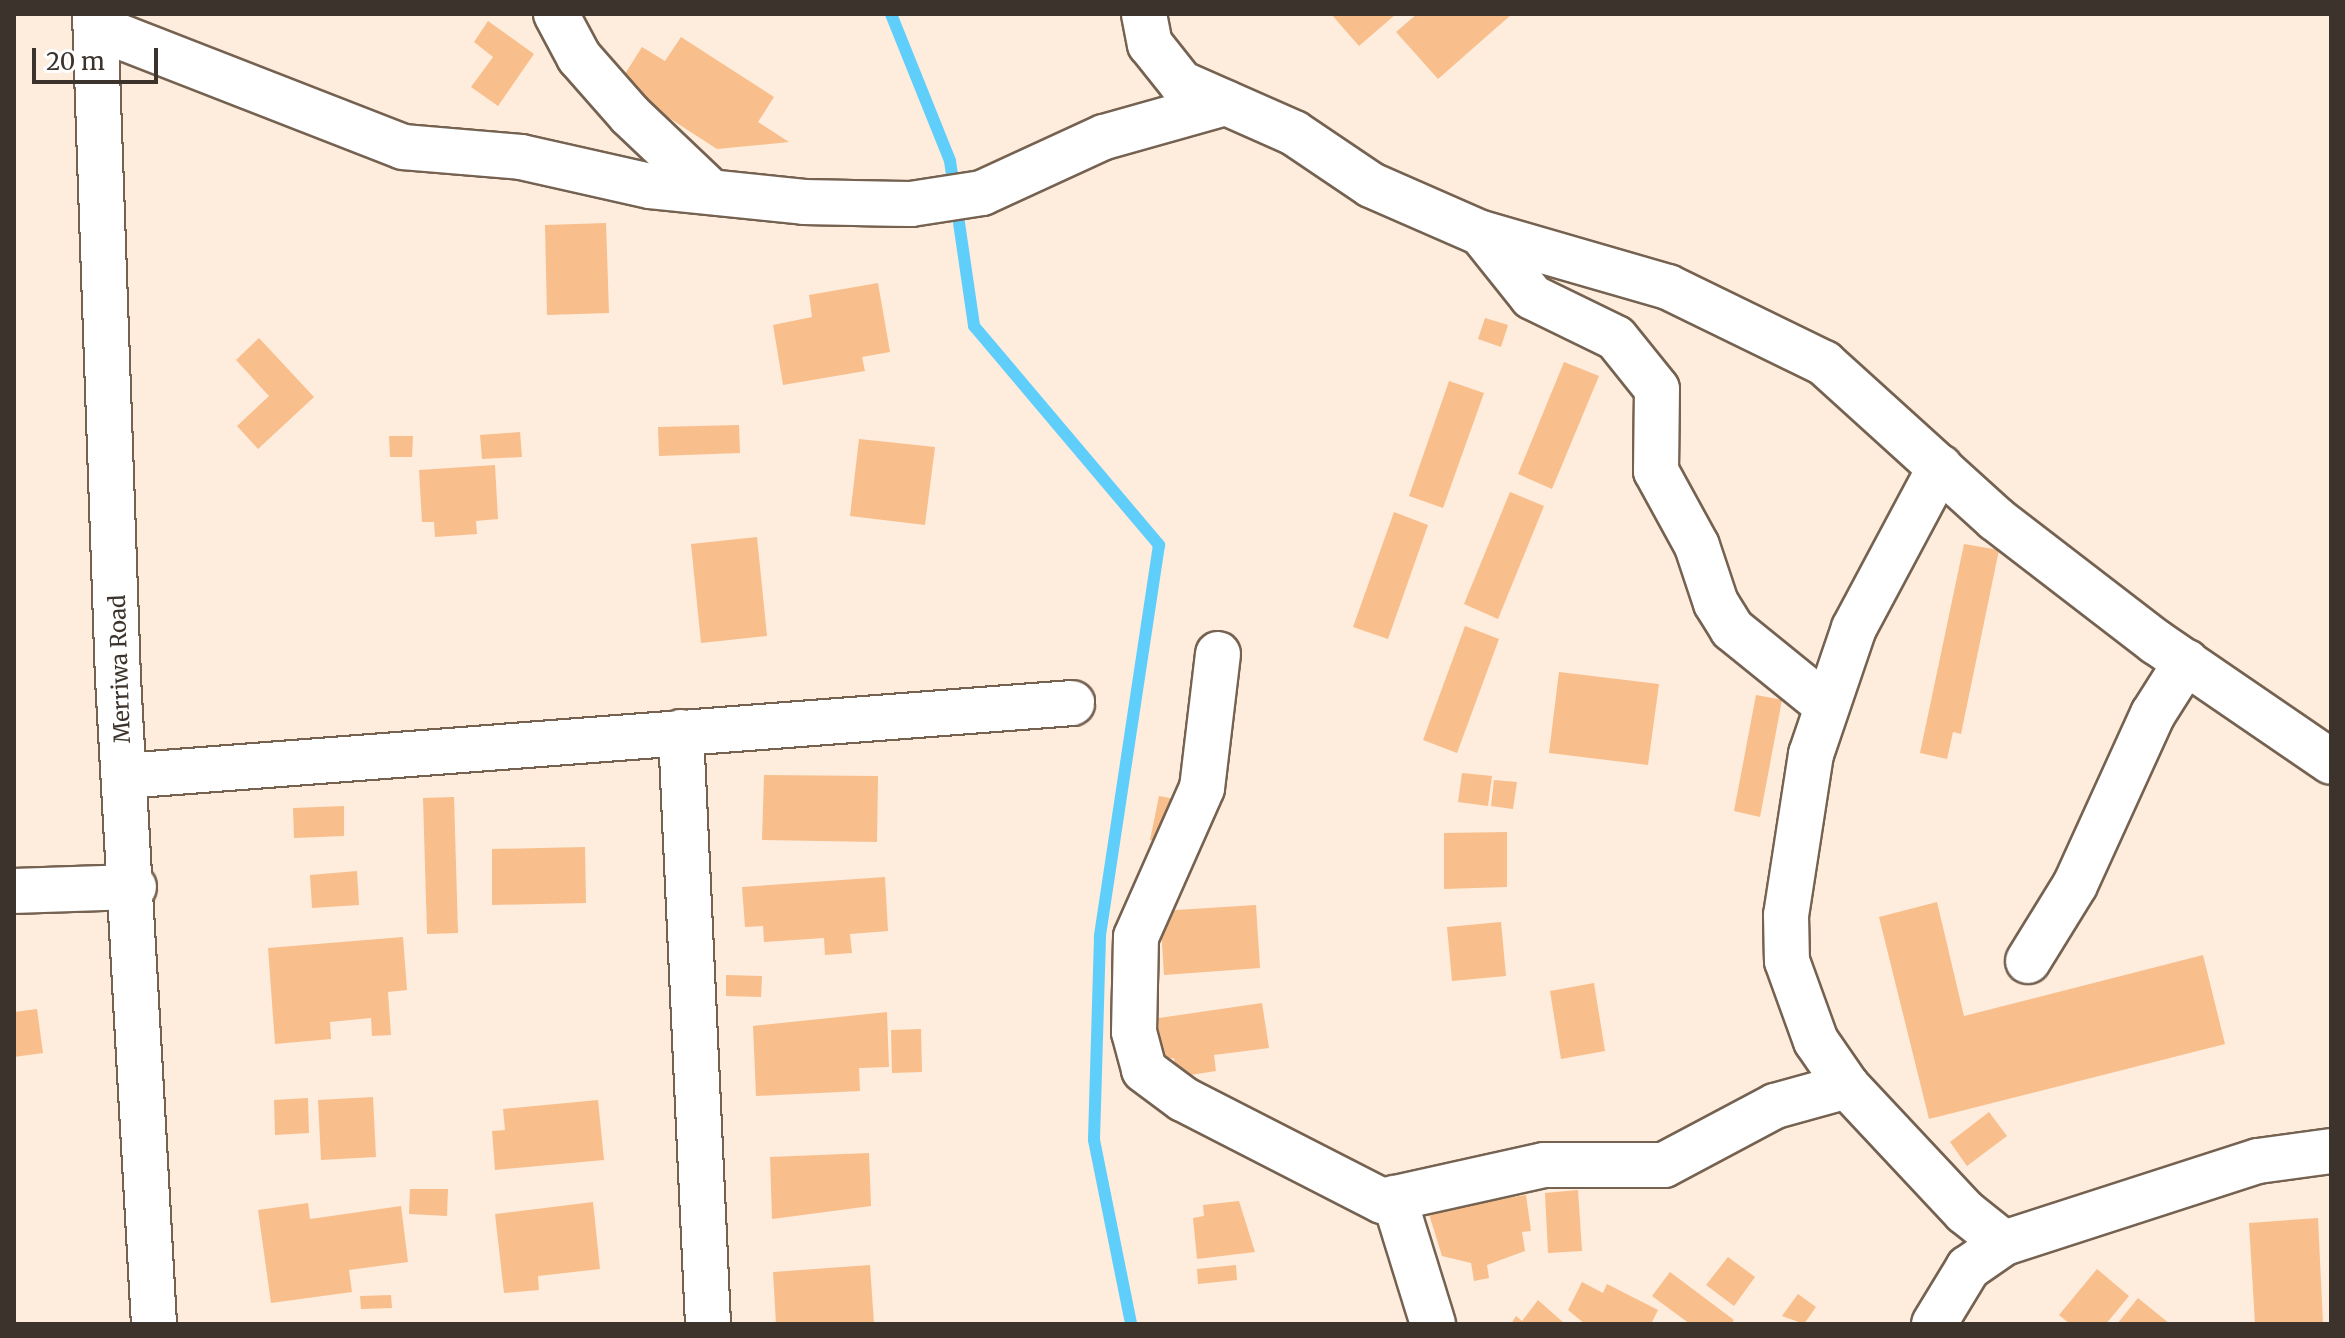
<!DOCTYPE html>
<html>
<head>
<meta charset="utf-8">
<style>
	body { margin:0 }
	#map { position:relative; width:2345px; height:1338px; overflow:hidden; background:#feecdd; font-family:Merriweather,serif }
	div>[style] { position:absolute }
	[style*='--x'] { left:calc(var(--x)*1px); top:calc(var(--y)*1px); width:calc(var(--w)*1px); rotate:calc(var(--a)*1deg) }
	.stream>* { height:12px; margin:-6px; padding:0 6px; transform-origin:6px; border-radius:6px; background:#60cefa }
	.building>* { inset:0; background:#f8bf8c }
	.roads { filter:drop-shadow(2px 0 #756251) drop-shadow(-2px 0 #756251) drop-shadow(0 2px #756251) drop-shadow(0 -2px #756251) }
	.minor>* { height:44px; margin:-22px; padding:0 22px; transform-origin:22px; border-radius:22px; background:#fff }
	span { translate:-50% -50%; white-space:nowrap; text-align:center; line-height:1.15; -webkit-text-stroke:6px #fff; paint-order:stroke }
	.street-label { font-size:22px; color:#3b332c }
	.frame { position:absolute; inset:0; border:16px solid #3b332c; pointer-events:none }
	.scale { position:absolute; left:32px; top:48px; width:126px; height:36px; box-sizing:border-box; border:4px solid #3b332c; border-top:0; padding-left:10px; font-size:24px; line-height:28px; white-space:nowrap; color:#3b332c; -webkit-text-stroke:6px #fff; paint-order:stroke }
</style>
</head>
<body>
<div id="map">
	<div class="stream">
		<i style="--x:891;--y:14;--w:158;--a:68.1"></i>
		<i style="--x:950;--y:161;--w:167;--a:81.7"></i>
		<i style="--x:974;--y:326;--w:287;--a:49.8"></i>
		<i style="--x:1159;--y:545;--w:396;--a:98.6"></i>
		<i style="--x:1100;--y:937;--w:203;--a:91.7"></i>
		<i style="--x:1094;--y:1140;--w:188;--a:78.6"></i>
	</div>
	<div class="building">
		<i style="clip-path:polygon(1331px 14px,1396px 14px,1359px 46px)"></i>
		<i style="clip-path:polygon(1417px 14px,1512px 14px,1438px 79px,1396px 32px)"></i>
		<i style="clip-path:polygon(488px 21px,534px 54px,498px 106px,471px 87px,493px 57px,474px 42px)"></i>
		<i style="clip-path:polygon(681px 37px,774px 97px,758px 122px,789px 142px,717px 149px,618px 85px,642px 47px,665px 61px)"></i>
		<i style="clip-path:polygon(606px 223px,609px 313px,547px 315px,545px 225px)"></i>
		<i style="clip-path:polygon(878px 283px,890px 352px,862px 357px,865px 371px,783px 385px,773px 325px,812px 317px,809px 295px)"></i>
		<i style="clip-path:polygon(1485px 318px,1508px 325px,1501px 347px,1478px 339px)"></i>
		<i style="clip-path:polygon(259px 338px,314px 397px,258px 449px,237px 426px,269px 396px,236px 360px)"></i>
		<i style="clip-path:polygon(1564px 362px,1599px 376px,1552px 489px,1518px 474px)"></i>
		<i style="clip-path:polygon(1449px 381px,1484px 393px,1443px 508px,1409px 496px)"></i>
		<i style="clip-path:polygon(739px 425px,740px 453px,659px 456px,658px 427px)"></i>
		<i style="clip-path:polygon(520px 432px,522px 457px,482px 459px,480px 435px)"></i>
		<i style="clip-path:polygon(389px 436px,413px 436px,412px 457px,390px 457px)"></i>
		<i style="clip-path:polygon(859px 439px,935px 447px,925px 525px,850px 516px)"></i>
		<i style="clip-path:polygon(495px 465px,498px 519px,476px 521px,477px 534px,435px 537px,434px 522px,422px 522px,419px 470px)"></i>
		<i style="clip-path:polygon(1510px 492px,1544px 506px,1498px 619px,1464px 604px)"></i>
		<i style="clip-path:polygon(1394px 512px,1428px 525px,1388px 639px,1353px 627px)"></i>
		<i style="clip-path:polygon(757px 537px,767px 636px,701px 643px,691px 544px)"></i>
		<i style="clip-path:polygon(1964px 544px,1999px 550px,1961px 734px,1953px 732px,1947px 759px,1920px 753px)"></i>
		<i style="clip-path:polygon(1465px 626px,1499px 639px,1457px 753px,1423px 740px)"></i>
		<i style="clip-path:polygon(1559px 672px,1659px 684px,1648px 765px,1549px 753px)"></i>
		<i style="clip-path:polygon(1756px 695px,1782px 700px,1760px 817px,1734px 811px)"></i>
		<i style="clip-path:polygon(1462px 773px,1492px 776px,1488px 806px,1458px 802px)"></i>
		<i style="clip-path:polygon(764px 775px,878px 776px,877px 842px,762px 840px)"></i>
		<i style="clip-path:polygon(1494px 780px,1517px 782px,1513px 809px,1491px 806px)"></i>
		<i style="clip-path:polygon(1159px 796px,1180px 800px,1171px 845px,1150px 840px)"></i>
		<i style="clip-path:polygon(454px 797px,458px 933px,427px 934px,423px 798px)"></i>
		<i style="clip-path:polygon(344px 806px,344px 836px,294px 838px,293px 808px)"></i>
		<i style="clip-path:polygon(1507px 832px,1507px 887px,1444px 889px,1444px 833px)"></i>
		<i style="clip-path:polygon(585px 847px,586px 903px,492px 905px,492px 849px)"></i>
		<i style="clip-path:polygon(357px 871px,359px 905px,312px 908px,310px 875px)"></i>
		<i style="clip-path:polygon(885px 877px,888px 931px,850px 934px,852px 953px,825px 955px,824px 938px,764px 942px,763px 926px,745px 927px,742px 887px)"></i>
		<i style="clip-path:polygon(1937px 902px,1964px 1016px,2203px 955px,2225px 1044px,1929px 1119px,1879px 917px)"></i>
		<i style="clip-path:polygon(1256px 905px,1260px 968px,1164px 975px,1160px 911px)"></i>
		<i style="clip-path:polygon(1501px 922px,1506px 976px,1452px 981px,1447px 927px)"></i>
		<i style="clip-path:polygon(403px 937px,407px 990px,388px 992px,391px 1035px,372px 1036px,371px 1018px,330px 1022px,331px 1039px,275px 1044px,268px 948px)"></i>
		<i style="clip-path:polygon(726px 975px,762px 976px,761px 997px,726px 996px)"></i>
		<i style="clip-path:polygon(1594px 983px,1605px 1051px,1561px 1059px,1550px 991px)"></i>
		<i style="clip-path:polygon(1262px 1003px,1269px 1048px,1214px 1055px,1216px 1071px,1177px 1077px,1174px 1058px,1158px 1060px,1152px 1019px)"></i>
		<i style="clip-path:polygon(37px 1009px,43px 1053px,14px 1057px,14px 1012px)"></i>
		<i style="clip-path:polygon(887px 1012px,889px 1067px,859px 1068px,860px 1091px,756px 1096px,753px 1026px)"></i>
		<i style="clip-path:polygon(921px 1029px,922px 1072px,892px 1073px,891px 1030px)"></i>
		<i style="clip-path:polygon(373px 1097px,376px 1157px,321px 1160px,318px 1100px)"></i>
		<i style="clip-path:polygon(308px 1098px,309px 1133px,275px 1135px,274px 1100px)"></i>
		<i style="clip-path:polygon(598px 1100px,604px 1160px,495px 1170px,492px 1131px,505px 1130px,503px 1109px)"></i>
		<i style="clip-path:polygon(1989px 1112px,2007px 1136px,1967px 1166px,1950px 1142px)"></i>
		<i style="clip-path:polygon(869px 1153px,871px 1206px,772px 1219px,770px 1157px)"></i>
		<i style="clip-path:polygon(410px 1189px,448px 1189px,447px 1216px,409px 1214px)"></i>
		<i style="clip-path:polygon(1578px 1190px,1582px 1251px,1548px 1253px,1545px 1193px)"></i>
		<i style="clip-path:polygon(1526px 1195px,1531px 1231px,1522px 1232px,1525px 1251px,1487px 1265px,1489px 1278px,1474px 1281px,1471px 1263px,1442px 1256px,1428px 1211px)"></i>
		<i style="clip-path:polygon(1239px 1201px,1255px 1252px,1197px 1259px,1193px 1218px,1204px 1216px,1203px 1205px)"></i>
		<i style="clip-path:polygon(593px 1202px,600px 1269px,538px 1276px,539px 1290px,504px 1293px,495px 1214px)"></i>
		<i style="clip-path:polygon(308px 1203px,310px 1219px,401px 1206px,408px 1262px,349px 1270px,352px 1292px,271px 1303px,258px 1210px)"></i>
		<i style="clip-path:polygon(2318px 1218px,2323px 1324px,2255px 1324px,2249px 1223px)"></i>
		<i style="clip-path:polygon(1728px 1257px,1755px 1277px,1734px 1306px,1706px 1285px)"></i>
		<i style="clip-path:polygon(870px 1265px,874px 1324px,776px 1324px,773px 1272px)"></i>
		<i style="clip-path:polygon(1236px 1265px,1237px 1280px,1198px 1284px,1197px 1269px)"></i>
		<i style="clip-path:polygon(2097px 1269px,2129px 1296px,2106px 1324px,2070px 1324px,2059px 1315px)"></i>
		<i style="clip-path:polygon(1670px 1272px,1734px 1320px,1731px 1324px,1690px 1324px,1652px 1296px)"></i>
		<i style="clip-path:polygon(1582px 1282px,1603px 1293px,1607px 1284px,1658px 1310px,1651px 1324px,1585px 1324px,1568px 1310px)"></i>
		<i style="clip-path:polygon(1798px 1294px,1816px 1307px,1804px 1324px,1782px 1316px)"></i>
		<i style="clip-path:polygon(391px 1295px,392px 1308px,361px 1309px,360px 1296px)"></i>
		<i style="clip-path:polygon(2138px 1298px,2170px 1324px,2117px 1324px)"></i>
		<i style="clip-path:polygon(1538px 1300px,1565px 1324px,1511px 1324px,1516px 1316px,1522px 1321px)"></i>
	</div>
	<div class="roads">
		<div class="minor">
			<i style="--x:95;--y:14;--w:664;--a:88.02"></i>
			<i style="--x:118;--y:678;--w:647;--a:86.81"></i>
			<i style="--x:556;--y:14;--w:49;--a:61.9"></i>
			<i style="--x:579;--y:57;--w:77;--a:48.7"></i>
			<i style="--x:630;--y:115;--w:112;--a:43.5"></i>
			<i style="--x:1144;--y:14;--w:31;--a:79"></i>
			<i style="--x:1150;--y:44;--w:50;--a:51.5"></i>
			<i style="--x:1181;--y:83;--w:124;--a:23.9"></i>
			<i style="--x:1294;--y:133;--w:93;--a:34"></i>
			<i style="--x:1371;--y:185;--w:120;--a:23.6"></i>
			<i style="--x:1481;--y:233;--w:195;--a:16.1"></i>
			<i style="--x:1668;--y:287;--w:174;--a:26"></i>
			<i style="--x:1824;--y:363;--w:232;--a:42.2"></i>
			<i style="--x:1996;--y:519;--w:202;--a:37.6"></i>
			<i style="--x:2156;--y:642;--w:212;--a:34.4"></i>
			<i style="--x:98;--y:28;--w:327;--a:21.3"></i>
			<i style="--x:403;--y:147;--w:118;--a:4.8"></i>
			<i style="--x:521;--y:157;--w:132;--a:12.7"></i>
			<i style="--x:650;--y:186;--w:155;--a:5.9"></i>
			<i style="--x:804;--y:202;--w:107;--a:1.1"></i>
			<i style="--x:911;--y:204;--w:72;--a:-8.8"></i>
			<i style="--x:982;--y:193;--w:134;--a:-24.7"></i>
			<i style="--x:1104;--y:137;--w:126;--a:-15.7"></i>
			<i style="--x:1481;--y:233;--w:82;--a:51.4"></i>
			<i style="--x:1532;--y:297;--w:93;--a:26"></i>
			<i style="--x:1616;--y:338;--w:65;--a:51.2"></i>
			<i style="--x:1657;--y:389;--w:82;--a:90.7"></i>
			<i style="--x:1656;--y:471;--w:85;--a:61.3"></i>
			<i style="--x:1697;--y:546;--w:60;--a:71.6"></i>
			<i style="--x:1716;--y:603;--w:31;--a:58"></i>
			<i style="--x:1732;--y:629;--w:121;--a:39"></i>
			<i style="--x:1940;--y:467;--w:183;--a:118.1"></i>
			<i style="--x:1854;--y:628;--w:133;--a:108.8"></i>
			<i style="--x:1811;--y:754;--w:163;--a:98.8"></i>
			<i style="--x:1786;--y:915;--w:46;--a:88.8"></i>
			<i style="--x:1787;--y:961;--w:85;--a:70.1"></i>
			<i style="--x:1816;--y:1041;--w:55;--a:55.4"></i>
			<i style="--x:1847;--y:1086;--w:173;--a:46.9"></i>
			<i style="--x:1965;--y:1212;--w:50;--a:38.5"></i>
			<i style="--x:1218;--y:654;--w:135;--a:96.8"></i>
			<i style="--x:1202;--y:788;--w:163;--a:113.9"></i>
			<i style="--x:1136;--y:937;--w:95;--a:91.2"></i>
			<i style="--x:1134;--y:1032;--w:39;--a:75"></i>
			<i style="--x:1144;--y:1070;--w:49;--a:36.6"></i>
			<i style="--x:1183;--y:1099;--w:224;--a:27.1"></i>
			<i style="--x:1382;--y:1201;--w:166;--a:-12.5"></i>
			<i style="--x:1544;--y:1165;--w:120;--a:0"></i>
			<i style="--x:1664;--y:1165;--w:126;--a:-28"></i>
			<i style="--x:1775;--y:1106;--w:75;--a:-15.5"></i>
			<i style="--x:681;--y:732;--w:593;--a:87.39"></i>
			<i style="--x:124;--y:776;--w:951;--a:-4.4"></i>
			<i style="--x:14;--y:891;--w:120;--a:-1.9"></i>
			<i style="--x:2028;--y:961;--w:89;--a:-58.3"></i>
			<i style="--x:2075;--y:885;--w:188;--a:-65.5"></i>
			<i style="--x:2153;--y:714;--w:62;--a:-57.6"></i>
			<i style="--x:1394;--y:1198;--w:132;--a:72.8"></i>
			<i style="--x:1934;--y:1324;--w:66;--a:-58.7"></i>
			<i style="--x:1968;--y:1268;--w:44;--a:-34.8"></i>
			<i style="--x:2004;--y:1243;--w:267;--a:-17.9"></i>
			<i style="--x:2258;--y:1161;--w:74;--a:-7.8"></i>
		</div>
	</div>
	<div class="street-label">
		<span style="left:120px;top:669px;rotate:-92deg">Merriwa Road</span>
	</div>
	<div class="frame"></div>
	<div class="scale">20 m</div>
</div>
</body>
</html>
